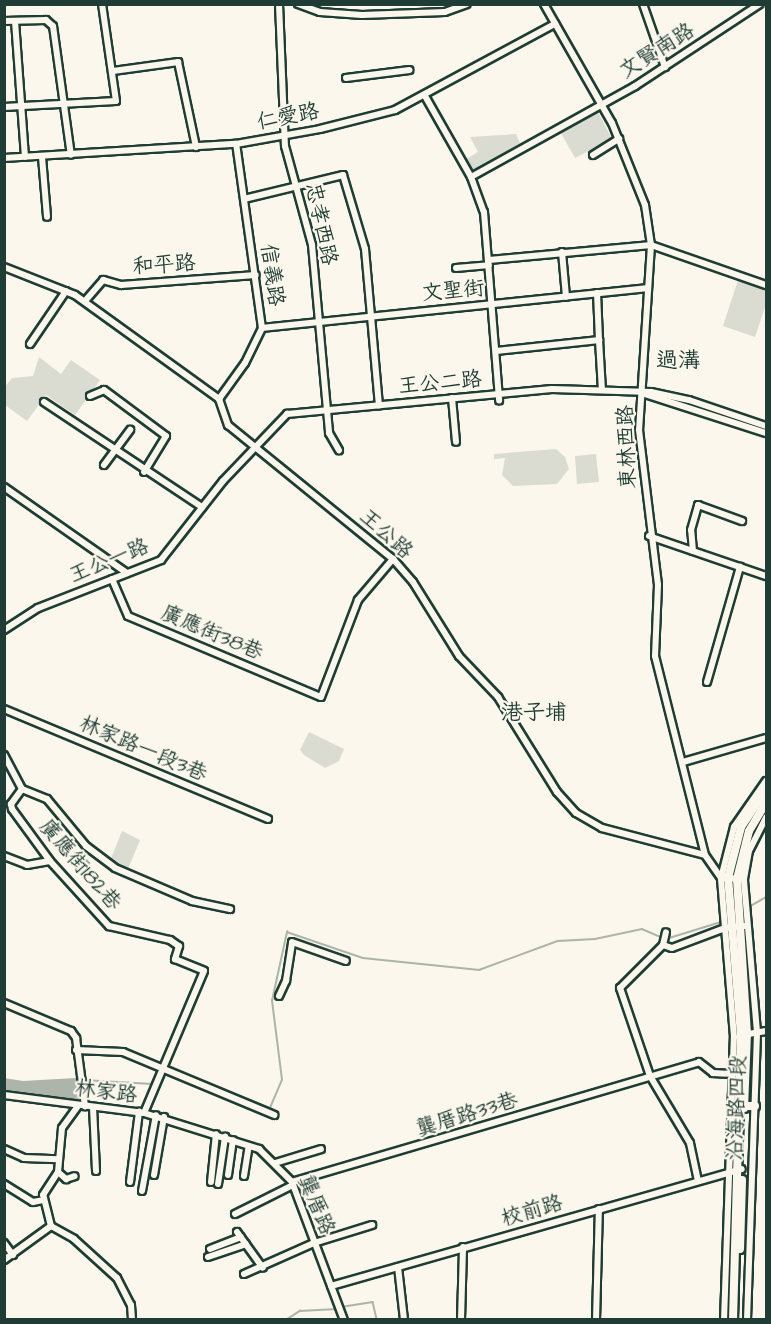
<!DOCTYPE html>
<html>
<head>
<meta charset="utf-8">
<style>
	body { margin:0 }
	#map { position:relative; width:771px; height:1324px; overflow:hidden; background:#fbf7ec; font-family:"Architects Daughter","LXGW WenKai TC",sans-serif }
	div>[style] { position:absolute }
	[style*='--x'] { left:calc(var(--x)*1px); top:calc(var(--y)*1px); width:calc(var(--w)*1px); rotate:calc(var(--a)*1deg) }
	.green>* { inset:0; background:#dbdcd1 }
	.water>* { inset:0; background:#adb4aa }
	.stream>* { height:1.5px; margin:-0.75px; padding:0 0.75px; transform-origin:0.75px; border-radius:0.75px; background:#adb4aa }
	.roads { filter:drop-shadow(2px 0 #1f3d34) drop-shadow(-2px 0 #1f3d34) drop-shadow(0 2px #1f3d34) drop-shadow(0 -2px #1f3d34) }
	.minor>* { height:6px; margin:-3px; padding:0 3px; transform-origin:3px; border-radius:3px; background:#fbf7ec }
	.major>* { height:8px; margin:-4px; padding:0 4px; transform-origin:4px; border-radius:4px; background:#fbf7ec }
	span { translate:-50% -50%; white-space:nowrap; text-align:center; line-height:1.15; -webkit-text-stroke:4.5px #fbf7ec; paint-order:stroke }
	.street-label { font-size:21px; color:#1f3d34 }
	.neighbourhood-label { font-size:22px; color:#1f3d34 }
	.frame { position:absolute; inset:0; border:6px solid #1f3d34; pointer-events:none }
</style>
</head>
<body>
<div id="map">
	<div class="green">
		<i style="clip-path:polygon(597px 110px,612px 139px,575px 158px,561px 133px)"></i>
		<i style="clip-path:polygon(516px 134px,520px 143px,471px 172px,465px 160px,478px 152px,470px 137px)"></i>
		<i style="clip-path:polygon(739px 277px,766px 287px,766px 304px,755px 337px,723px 326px)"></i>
		<i style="clip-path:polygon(39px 357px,61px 374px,71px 360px,100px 380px,75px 415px,46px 395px,27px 421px,5px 405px,4px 388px,12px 378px,33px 376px)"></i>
		<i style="clip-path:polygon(556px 449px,565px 457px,569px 469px,557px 484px,513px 486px,502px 475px,505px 458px,494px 459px,494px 454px)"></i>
		<i style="clip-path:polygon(596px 454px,599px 482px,577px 484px,575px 456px)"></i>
		<i style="clip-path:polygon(309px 732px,344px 749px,339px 761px,325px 768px,304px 755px,300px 750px)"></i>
		<i style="clip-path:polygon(122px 831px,140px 840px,128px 869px,110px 861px)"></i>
	</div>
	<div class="water">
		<i style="clip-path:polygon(4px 1078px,23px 1081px,76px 1078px,83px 1103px,5px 1092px)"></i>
	</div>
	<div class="stream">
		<i style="--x:749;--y:907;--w:20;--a:-30"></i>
		<i style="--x:666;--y:939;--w:58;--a:-17.2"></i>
		<i style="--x:166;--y:1066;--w:112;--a:22"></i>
		<i style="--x:270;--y:1108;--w:30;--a:-67"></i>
		<i style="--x:282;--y:1080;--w:80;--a:-97.2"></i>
		<i style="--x:272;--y:1001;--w:71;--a:-77.7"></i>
		<i style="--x:287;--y:932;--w:80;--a:18.9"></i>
		<i style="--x:363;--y:958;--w:117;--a:5.9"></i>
		<i style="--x:479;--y:970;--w:84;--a:-20.2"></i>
		<i style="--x:558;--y:941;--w:37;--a:-3"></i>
		<i style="--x:595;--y:939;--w:48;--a:-12"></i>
		<i style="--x:642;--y:929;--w:21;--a:23"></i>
		<i style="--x:83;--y:1080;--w:69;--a:3.3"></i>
		<i style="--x:152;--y:1084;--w:15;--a:-67"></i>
		<i style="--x:341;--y:1307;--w:32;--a:-9"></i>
		<i style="--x:373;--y:1302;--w:18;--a:77"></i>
		<i style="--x:286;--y:1320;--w:17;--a:-33"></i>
		<i style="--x:300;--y:1311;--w:37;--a:-3"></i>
	</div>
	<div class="roads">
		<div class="minor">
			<i style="--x:279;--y:4;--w:142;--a:87.6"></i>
			<i style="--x:285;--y:146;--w:103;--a:74.7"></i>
			<i style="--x:312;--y:245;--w:189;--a:84.8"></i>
			<i style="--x:329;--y:433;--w:20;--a:60"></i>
			<i style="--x:298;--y:4;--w:23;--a:20"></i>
			<i style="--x:320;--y:12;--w:42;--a:4.1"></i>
			<i style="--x:362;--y:15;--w:83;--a:-2.1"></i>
			<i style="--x:445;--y:12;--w:23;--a:-20"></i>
			<i style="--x:544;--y:4;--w:137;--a:60.3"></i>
			<i style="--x:612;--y:123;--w:88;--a:68.1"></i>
			<i style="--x:645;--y:205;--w:40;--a:81.5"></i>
			<i style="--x:651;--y:245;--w:185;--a:93.7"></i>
			<i style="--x:639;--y:430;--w:156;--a:83"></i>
			<i style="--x:658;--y:585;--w:71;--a:92.4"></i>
			<i style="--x:655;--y:656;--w:205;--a:75.9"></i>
			<i style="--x:705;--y:855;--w:28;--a:55"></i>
			<i style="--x:721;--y:878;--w:23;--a:2"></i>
			<i style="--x:643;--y:4;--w:67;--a:70.8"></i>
			<i style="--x:4;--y:21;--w:42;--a:-1.4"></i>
			<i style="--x:46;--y:20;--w:9;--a:41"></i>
			<i style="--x:53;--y:26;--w:130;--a:82.1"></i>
			<i style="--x:15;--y:21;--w:136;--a:85.8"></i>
			<i style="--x:113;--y:71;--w:66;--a:-7.9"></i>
			<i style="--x:178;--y:62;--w:87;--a:78"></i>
			<i style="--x:346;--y:78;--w:64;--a:-7.2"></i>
			<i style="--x:425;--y:96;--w:93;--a:60.4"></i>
			<i style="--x:471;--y:177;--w:37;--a:70"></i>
			<i style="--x:484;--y:212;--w:189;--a:85.4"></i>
			<i style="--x:4;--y:107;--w:112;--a:-3.1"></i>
			<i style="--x:116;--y:101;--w:98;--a:-98.2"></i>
			<i style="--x:593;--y:155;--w:31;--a:-32"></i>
			<i style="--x:42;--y:157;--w:60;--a:85.2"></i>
			<i style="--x:4;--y:158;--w:232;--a:-3.5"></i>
			<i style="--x:236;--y:144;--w:85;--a:-10.1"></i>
			<i style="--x:320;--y:129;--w:77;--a:-14.2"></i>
			<i style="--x:395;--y:110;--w:182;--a:-28.3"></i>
			<i style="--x:471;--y:177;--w:188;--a:-29"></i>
			<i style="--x:635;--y:86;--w:149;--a:-33.3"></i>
			<i style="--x:244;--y:199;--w:102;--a:-13.6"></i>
			<i style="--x:343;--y:175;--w:77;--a:73.4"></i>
			<i style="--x:365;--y:249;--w:157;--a:84.9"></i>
			<i style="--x:562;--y:252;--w:45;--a:84.9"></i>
			<i style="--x:489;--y:260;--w:163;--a:-5.3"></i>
			<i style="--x:651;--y:245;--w:122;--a:19.2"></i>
			<i style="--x:4;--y:267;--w:76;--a:21.5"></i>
			<i style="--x:75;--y:295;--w:178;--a:35.8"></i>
			<i style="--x:219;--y:399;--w:28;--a:71"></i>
			<i style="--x:228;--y:425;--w:213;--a:39.1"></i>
			<i style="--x:393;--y:559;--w:30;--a:49"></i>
			<i style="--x:413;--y:582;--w:87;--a:58.1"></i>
			<i style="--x:459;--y:656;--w:57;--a:46.4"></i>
			<i style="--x:498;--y:697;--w:112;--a:58.2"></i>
			<i style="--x:557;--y:792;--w:28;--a:48"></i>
			<i style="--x:576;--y:813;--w:30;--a:30"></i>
			<i style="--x:602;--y:828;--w:106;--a:14.7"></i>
			<i style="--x:456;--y:268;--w:33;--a:-5"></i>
			<i style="--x:85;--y:301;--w:28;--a:-49"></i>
			<i style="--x:103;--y:280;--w:19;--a:16"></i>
			<i style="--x:121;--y:285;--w:135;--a:-4.2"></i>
			<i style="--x:262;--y:328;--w:388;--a:-5.9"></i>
			<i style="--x:599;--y:340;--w:50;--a:86.6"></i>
			<i style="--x:30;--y:344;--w:64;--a:-55.8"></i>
			<i style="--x:496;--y:351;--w:104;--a:-6.1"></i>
			<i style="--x:599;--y:340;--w:47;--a:-92.4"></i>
			<i style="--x:642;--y:393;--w:130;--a:17.9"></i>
			<i style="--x:90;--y:396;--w:15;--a:-23"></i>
			<i style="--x:104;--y:390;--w:77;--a:36.6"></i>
			<i style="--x:166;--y:436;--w:42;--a:121.4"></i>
			<i style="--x:452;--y:398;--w:44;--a:84.8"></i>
			<i style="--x:219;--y:399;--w:44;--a:-54.2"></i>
			<i style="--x:245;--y:363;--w:39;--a:-64"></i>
			<i style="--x:262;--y:328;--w:186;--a:-98"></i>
			<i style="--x:44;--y:402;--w:190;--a:33.6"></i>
			<i style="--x:104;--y:465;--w:44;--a:-53.4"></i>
			<i style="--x:4;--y:487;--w:150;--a:35"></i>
			<i style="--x:649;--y:536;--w:124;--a:18.9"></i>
			<i style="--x:693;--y:551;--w:21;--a:-95"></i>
			<i style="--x:691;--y:530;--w:26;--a:-74"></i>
			<i style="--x:698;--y:505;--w:47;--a:20"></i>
			<i style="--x:112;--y:579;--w:40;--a:66.6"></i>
			<i style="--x:128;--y:616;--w:209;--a:22.8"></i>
			<i style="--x:321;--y:697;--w:104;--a:-69.1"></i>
			<i style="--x:358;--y:600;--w:54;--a:-49.5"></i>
			<i style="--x:4;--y:630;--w:40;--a:-32.9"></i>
			<i style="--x:38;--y:608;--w:132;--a:-21.3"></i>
			<i style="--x:161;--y:560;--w:100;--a:-51.9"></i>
			<i style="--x:223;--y:481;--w:93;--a:-46.3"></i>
			<i style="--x:287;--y:414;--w:266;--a:-5.4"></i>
			<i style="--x:552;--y:389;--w:99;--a:1.7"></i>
			<i style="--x:651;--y:392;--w:39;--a:12"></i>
			<i style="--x:689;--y:400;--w:81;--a:18.7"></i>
			<i style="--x:707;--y:682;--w:120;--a:-74"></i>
			<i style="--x:4;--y:709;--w:286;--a:22.6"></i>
			<i style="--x:4;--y:755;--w:38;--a:62"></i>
			<i style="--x:683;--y:762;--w:86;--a:-16.1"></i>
			<i style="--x:22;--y:789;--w:19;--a:126"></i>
			<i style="--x:11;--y:804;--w:5;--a:79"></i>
			<i style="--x:12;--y:809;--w:64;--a:53.8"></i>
			<i style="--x:50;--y:861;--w:88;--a:47.8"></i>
			<i style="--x:109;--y:926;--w:63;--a:12.9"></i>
			<i style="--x:170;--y:940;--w:11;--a:34"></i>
			<i style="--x:179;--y:946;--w:14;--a:107"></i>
			<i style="--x:175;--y:959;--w:31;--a:22"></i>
			<i style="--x:204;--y:971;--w:154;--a:112.9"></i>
			<i style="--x:22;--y:789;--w:27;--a:22"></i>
			<i style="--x:47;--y:799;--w:61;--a:50.3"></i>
			<i style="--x:86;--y:846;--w:36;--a:37"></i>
			<i style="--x:115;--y:868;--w:84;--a:23.2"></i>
			<i style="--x:192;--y:901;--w:39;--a:12"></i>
			<i style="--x:4;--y:856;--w:25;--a:21"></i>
			<i style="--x:27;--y:865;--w:23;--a:-10"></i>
			<i style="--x:663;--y:945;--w:13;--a:-77"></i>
			<i style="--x:279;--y:996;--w:17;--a:-65"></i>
			<i style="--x:286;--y:981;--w:39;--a:-81"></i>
			<i style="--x:292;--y:942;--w:57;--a:19.4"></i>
			<i style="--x:4;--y:1003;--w:73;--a:22.7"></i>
			<i style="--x:71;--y:1031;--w:9;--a:54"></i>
			<i style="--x:76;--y:1038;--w:69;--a:82.5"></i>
			<i style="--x:743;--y:1035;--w:23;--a:-10"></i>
			<i style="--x:76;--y:1050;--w:47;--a:2.4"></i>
			<i style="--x:123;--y:1052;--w:164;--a:22.6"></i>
			<i style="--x:4;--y:1095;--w:141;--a:7.3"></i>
			<i style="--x:144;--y:1113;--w:121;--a:17.4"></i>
			<i style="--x:259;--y:1149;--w:47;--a:45"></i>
			<i style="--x:292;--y:1182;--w:147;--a:69.4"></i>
			<i style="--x:93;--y:1107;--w:64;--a:87.3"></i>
			<i style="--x:4;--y:1149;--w:22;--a:24"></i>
			<i style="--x:24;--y:1158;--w:34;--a:2"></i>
			<i style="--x:275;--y:1163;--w:48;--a:-16.9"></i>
			<i style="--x:58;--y:1172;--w:11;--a:41"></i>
			<i style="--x:66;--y:1179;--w:9;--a:-18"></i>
			<i style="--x:154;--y:1175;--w:59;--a:-80.2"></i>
			<i style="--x:228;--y:1175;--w:35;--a:-82"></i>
			<i style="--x:244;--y:1176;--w:30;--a:-81"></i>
			<i style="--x:698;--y:1181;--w:39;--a:-102"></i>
			<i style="--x:690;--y:1143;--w:78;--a:-120.8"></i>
			<i style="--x:650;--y:1076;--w:93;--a:-108.8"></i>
			<i style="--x:620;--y:988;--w:61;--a:-45"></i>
			<i style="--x:663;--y:945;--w:9;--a:18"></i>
			<i style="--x:672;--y:948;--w:57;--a:-20.7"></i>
			<i style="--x:725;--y:928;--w:19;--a:-6"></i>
			<i style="--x:130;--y:1182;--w:71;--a:-82.7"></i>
			<i style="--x:211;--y:1182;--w:48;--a:-84.1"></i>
			<i style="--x:292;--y:1182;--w:424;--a:-16.4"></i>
			<i style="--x:699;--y:1062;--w:18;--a:38"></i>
			<i style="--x:713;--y:1073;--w:20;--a:3"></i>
			<i style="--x:4;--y:1184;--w:34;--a:32"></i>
			<i style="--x:33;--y:1202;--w:10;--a:-11"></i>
			<i style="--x:218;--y:1184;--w:48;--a:-81.5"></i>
			<i style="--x:142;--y:1191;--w:77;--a:-79.6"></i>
			<i style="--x:235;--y:1214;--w:65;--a:-26.6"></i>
			<i style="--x:51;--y:1226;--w:32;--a:-104"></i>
			<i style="--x:43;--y:1195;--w:27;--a:-57"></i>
			<i style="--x:58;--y:1172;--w:44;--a:-84.8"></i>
			<i style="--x:62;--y:1128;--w:26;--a:-54"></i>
			<i style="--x:51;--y:1226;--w:26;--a:29"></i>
			<i style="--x:74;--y:1239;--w:58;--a:42.2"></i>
			<i style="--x:117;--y:1278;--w:30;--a:63"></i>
			<i style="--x:131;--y:1305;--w:15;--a:86"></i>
			<i style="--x:237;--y:1232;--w:44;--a:54.2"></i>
			<i style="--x:4;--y:1243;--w:15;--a:53"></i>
			<i style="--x:210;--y:1249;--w:33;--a:-21"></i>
			<i style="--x:208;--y:1257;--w:40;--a:-18.9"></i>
			<i style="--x:4;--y:1260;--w:58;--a:-35.9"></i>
			<i style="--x:398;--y:1267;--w:53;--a:83.5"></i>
			<i style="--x:244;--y:1274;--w:77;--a:-23.9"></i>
			<i style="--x:314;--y:1243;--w:61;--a:-17.2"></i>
			<i style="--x:331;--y:1286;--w:427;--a:-15.9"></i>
			<i style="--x:461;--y:1320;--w:73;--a:-88.4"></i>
			<i style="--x:596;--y:1320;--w:111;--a:-88.5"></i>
			<i style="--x:724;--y:1320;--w:283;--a:-88"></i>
			<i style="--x:734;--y:1037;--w:160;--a:-94.7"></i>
			<i style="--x:721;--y:878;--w:53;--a:-75.7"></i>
			<i style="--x:734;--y:827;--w:56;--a:-55.2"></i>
			<i style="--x:747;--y:1320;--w:288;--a:-88"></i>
			<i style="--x:757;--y:1032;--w:154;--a:-94.9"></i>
			<i style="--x:744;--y:879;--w:28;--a:-80"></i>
			<i style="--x:749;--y:851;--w:38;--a:-63"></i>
		</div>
		<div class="major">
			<i style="--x:745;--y:1106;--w:10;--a:0"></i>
			<i style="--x:744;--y:1108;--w:74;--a:-87.7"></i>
			<i style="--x:747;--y:1034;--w:155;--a:-93.7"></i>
			<i style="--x:737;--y:879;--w:49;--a:-76"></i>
			<i style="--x:749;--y:831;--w:33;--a:-59"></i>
			<i style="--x:740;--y:1249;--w:69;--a:-88.3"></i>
			<i style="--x:733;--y:1320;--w:285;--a:-88.4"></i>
			<i style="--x:741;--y:1035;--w:158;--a:-94.7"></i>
			<i style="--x:728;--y:878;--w:53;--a:-75.7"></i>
			<i style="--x:741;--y:827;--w:45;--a:-56"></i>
		</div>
	</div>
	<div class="street-label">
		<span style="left:657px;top:51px;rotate:-32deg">文賢南路</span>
		<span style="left:288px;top:117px;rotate:-11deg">仁愛路</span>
		<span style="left:321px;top:224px;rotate:78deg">忠孝西路</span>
		<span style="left:164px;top:265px;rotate:-4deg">和平路</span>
		<span style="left:272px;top:275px;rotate:82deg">信義路</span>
		<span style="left:453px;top:291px;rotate:-5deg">文聖街</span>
		<span style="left:440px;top:383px;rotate:-5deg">王公二路</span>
		<span style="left:627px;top:447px;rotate:-92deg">東林西路</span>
		<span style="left:386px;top:534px;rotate:42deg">王公路</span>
		<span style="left:109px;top:561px;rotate:-22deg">王公一路</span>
		<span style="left:212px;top:633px;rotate:23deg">廣應街38巷</span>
		<span style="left:143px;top:749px;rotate:23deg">林家路一段3巷</span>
		<span style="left:80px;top:865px;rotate:49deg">廣應街182巷</span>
		<span style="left:106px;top:1092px;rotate:7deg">林家路</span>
		<span style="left:737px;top:1108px;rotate:-88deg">沿海路四段</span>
		<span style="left:467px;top:1115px;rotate:-17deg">龔厝路33巷</span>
		<span style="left:316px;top:1205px;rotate:67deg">龔厝路</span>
		<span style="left:532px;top:1211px;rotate:-16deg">校前路</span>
	</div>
	<div class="neighbourhood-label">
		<span style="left:678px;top:361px">過溝</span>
		<span style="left:534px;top:713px">港子埔</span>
	</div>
	<div class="frame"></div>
</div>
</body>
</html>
